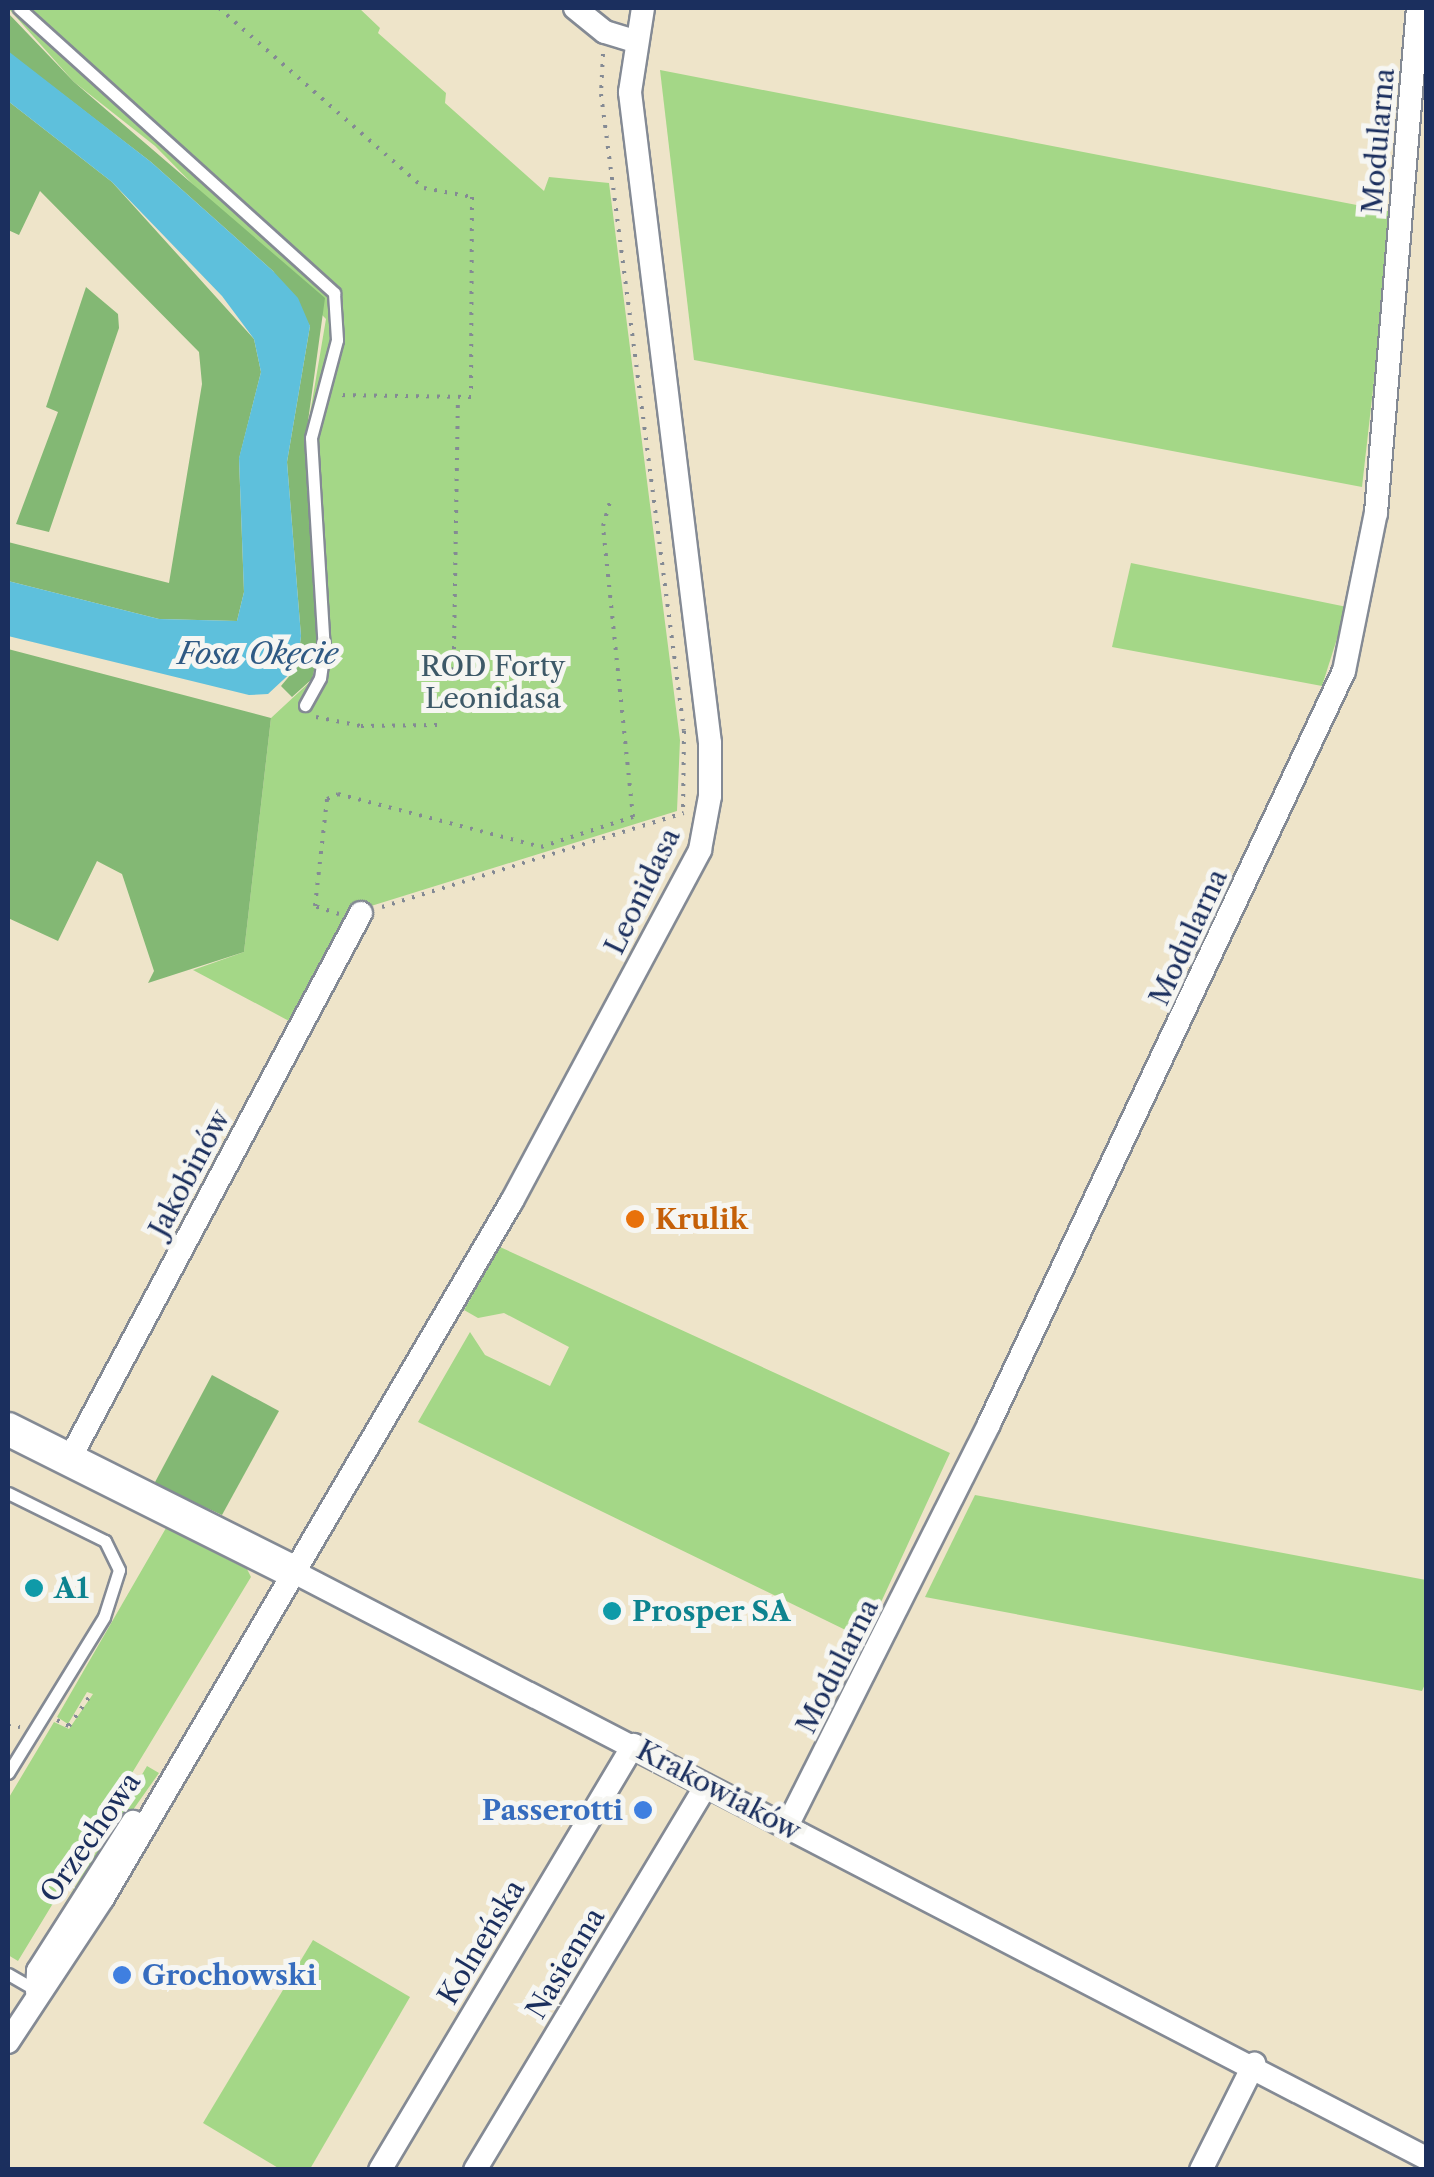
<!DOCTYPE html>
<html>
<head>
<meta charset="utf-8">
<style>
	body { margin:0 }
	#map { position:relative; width:1434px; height:2177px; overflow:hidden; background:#eee4c9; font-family:"Libre Caslon Text",serif }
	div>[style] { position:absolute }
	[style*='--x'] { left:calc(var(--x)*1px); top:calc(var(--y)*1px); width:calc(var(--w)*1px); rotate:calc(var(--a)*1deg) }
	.green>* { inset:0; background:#a4d787 }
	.forest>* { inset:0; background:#83b874 }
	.water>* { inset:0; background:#5ec0dc }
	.path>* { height:4px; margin-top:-2px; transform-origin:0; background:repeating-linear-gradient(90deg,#848a94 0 2.5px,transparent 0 10.5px) }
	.roads { filter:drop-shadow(2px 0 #848a94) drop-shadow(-2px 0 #848a94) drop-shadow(0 2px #848a94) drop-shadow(0 -2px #848a94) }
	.lane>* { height:11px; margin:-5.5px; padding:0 5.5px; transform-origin:5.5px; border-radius:5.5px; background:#fff }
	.street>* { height:22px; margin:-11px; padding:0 11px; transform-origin:11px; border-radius:11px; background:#fff }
	.secondary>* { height:32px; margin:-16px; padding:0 16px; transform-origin:16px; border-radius:16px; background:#fff }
	.dots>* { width:28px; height:28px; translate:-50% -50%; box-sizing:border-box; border:5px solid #f6f6f2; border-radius:50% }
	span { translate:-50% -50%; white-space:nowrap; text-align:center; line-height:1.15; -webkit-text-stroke:10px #f6f6f2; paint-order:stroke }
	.street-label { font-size:28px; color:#1b2f5e }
	.park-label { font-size:28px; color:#3d5968 }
	.food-label { font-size:28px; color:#c56008; font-weight:700 }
	.left { translate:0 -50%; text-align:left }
	.culture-label { font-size:28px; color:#0d838f; font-weight:700 }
	.shop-label { font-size:28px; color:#366cbe; font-weight:700 }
	.right { translate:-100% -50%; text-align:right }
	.water-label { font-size:30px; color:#2f5a84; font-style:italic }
	.frame { position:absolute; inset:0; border:10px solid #1b2f5e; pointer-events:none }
</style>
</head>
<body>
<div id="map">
	<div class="green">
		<i style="clip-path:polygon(8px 8px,359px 8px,380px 28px,378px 33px,446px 93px,445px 103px,544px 191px,549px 177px,609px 183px,680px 740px,677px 811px,355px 911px,291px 1022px,193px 970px,244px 952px,271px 718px,312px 680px,318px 655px,305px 443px,326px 319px,155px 146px,74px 82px)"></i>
		<i style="clip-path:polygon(660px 70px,1393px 212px,1362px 487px,694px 360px)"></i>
		<i style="clip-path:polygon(1131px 563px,1347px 607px,1322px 686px,1112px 647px)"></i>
		<i style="clip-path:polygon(500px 1247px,950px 1453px,864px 1639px,418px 1422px,470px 1332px,485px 1355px,550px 1386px,569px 1347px,504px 1313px,478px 1318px,464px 1310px)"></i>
		<i style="clip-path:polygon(975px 1495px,1426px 1580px,1426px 1682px,1422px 1691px,925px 1597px)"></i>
		<i style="clip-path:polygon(166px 1528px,247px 1569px,251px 1577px,18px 1961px,8px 1955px,8px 1799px,54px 1722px,69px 1729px,93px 1694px,87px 1692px,68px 1724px,57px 1717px)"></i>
		<i style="clip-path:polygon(147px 1766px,159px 1773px,52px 1925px,102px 1842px)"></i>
		<i style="clip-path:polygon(313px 1940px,410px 1997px,310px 2169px,280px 2169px,203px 2123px)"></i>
	</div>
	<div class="forest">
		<i style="clip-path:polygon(8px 13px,74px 82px,325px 298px,305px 443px,318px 655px,312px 679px,292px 697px,281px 686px,297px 667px,301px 636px,287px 462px,310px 326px,273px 271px,151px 162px,9px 53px)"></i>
		<i style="clip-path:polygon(8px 101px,112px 182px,254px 339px,261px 372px,239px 459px,244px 592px,237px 621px,159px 619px,8px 581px,8px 542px,169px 583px,202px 384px,199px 352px,40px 191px,19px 235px,8px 230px)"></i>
		<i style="clip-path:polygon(86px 287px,118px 314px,119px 328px,49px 532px,16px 524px,58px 412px,46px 407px)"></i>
		<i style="clip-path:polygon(8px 649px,271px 718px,244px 952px,148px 983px,154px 971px,122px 874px,97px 861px,58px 941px,8px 918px)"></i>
		<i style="clip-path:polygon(212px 1375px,279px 1411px,222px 1515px,154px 1484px)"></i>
	</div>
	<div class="water">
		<i style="clip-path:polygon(8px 51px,151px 162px,273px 271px,298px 298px,310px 326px,287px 462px,301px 636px,297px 667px,268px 694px,249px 695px,8px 636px,8px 581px,159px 619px,237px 621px,244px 592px,239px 458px,261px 372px,254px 339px,222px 296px,112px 182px,8px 101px)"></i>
	</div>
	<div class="path">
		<i style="--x:219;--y:8;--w:273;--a:41.3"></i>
		<i style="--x:424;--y:188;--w:49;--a:10.6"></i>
		<i style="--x:472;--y:197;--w:200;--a:90.3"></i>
		<i style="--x:471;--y:397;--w:135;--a:-179.2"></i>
		<i style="--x:603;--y:54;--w:40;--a:92.9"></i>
		<i style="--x:601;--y:94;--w:642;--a:82.58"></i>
		<i style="--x:684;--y:731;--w:82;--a:90.7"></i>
		<i style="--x:453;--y:712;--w:315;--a:-89.1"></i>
		<i style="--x:316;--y:717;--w:46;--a:11.3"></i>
		<i style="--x:361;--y:726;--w:76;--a:-0.8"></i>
		<i style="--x:382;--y:907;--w:316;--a:-17.3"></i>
		<i style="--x:339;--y:914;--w:25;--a:-162"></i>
		<i style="--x:315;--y:906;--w:108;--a:-83.6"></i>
		<i style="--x:327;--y:799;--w:12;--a:-24"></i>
		<i style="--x:338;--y:794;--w:210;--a:14.6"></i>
		<i style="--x:541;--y:847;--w:97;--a:-18.1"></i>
		<i style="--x:633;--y:817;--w:293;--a:-95.9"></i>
		<i style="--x:603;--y:526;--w:25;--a:-74"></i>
		<i style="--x:57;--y:1720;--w:13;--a:27"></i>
		<i style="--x:69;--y:1726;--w:40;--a:-55.1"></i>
		<i style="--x:8;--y:1726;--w:12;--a:5"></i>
	</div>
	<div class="roads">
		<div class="lane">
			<i style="--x:19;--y:8;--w:425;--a:42.1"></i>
			<i style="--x:334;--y:293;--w:47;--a:86.3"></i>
			<i style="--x:337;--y:340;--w:101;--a:104.9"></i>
			<i style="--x:311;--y:438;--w:212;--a:86.5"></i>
			<i style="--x:324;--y:650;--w:28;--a:98"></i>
			<i style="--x:320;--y:678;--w:31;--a:119"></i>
			<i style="--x:8;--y:1493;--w:108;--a:26.3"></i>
			<i style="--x:105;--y:1541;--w:32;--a:64"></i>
			<i style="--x:119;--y:1570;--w:49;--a:107.7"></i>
			<i style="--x:104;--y:1617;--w:183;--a:121.6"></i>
			<i style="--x:8;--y:1974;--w:34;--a:30"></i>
		</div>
		<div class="street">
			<i style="--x:575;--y:8;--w:38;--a:39"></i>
			<i style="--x:605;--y:32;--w:30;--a:17"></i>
			<i style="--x:69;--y:1460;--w:620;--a:-61.91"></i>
			<i style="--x:292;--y:1571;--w:1277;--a:27.37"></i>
			<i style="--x:787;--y:1826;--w:450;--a:-63.3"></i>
			<i style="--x:989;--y:1424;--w:832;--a:-64.76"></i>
			<i style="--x:1344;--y:671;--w:161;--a:-78.6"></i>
			<i style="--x:1376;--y:513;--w:507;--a:-85.25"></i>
			<i style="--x:37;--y:1991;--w:20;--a:-87"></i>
			<i style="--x:38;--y:1971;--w:177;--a:-57.5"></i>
			<i style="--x:8;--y:2042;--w:173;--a:-56.6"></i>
			<i style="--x:103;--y:1898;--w:808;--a:-59.6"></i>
			<i style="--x:512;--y:1201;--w:398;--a:-61.8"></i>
			<i style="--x:700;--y:850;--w:55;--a:-79.5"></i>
			<i style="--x:710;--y:796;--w:53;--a:-90"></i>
			<i style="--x:710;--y:743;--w:656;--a:-97.01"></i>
			<i style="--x:630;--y:92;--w:85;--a:-81.2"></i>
			<i style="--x:380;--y:2170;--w:495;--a:-59.2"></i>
			<i style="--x:475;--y:2170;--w:447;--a:-59"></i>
			<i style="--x:1201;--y:2170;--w:119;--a:-63.4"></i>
		</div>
		<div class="secondary">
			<i style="--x:8;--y:1429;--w:318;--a:26.6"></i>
		</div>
	</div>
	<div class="dots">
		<i style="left:635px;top:1219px;background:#e8710a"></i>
		<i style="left:34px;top:1588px;background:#0f9aa8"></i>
		<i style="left:612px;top:1611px;background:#0f9aa8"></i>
		<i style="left:643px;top:1810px;background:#3f7fe0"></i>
		<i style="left:122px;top:1975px;background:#3f7fe0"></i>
	</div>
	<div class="street-label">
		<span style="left:1378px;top:141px;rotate:-85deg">Modularna</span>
		<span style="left:642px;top:891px;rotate:-64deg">Leonidasa</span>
		<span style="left:1188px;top:937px;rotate:-65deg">Modularna</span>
		<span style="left:189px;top:1173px;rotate:-62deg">Jakobinów</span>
		<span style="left:837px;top:1666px;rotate:-63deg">Modularna</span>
		<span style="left:719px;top:1790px;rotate:28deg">Krakowiaków</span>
		<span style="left:90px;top:1837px;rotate:-55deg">Orzechowa</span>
		<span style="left:481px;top:1942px;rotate:-59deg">Kolneńska</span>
		<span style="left:565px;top:1963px;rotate:-59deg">Nasienna</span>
	</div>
	<div class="park-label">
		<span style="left:493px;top:682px">ROD Forty<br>Leonidasa</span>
	</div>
	<div class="food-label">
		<span class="left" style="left:655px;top:1219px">Krulik</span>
	</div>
	<div class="culture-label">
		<span class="left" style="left:54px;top:1588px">A1</span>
		<span class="left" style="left:632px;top:1611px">Prosper SA</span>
	</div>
	<div class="shop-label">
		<span class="right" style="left:623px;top:1810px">Passerotti</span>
		<span class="left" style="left:142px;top:1975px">Grochowski</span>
	</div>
	<div class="water-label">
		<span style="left:258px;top:654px">Fosa Okęcie</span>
	</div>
	<div class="frame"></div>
</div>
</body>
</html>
